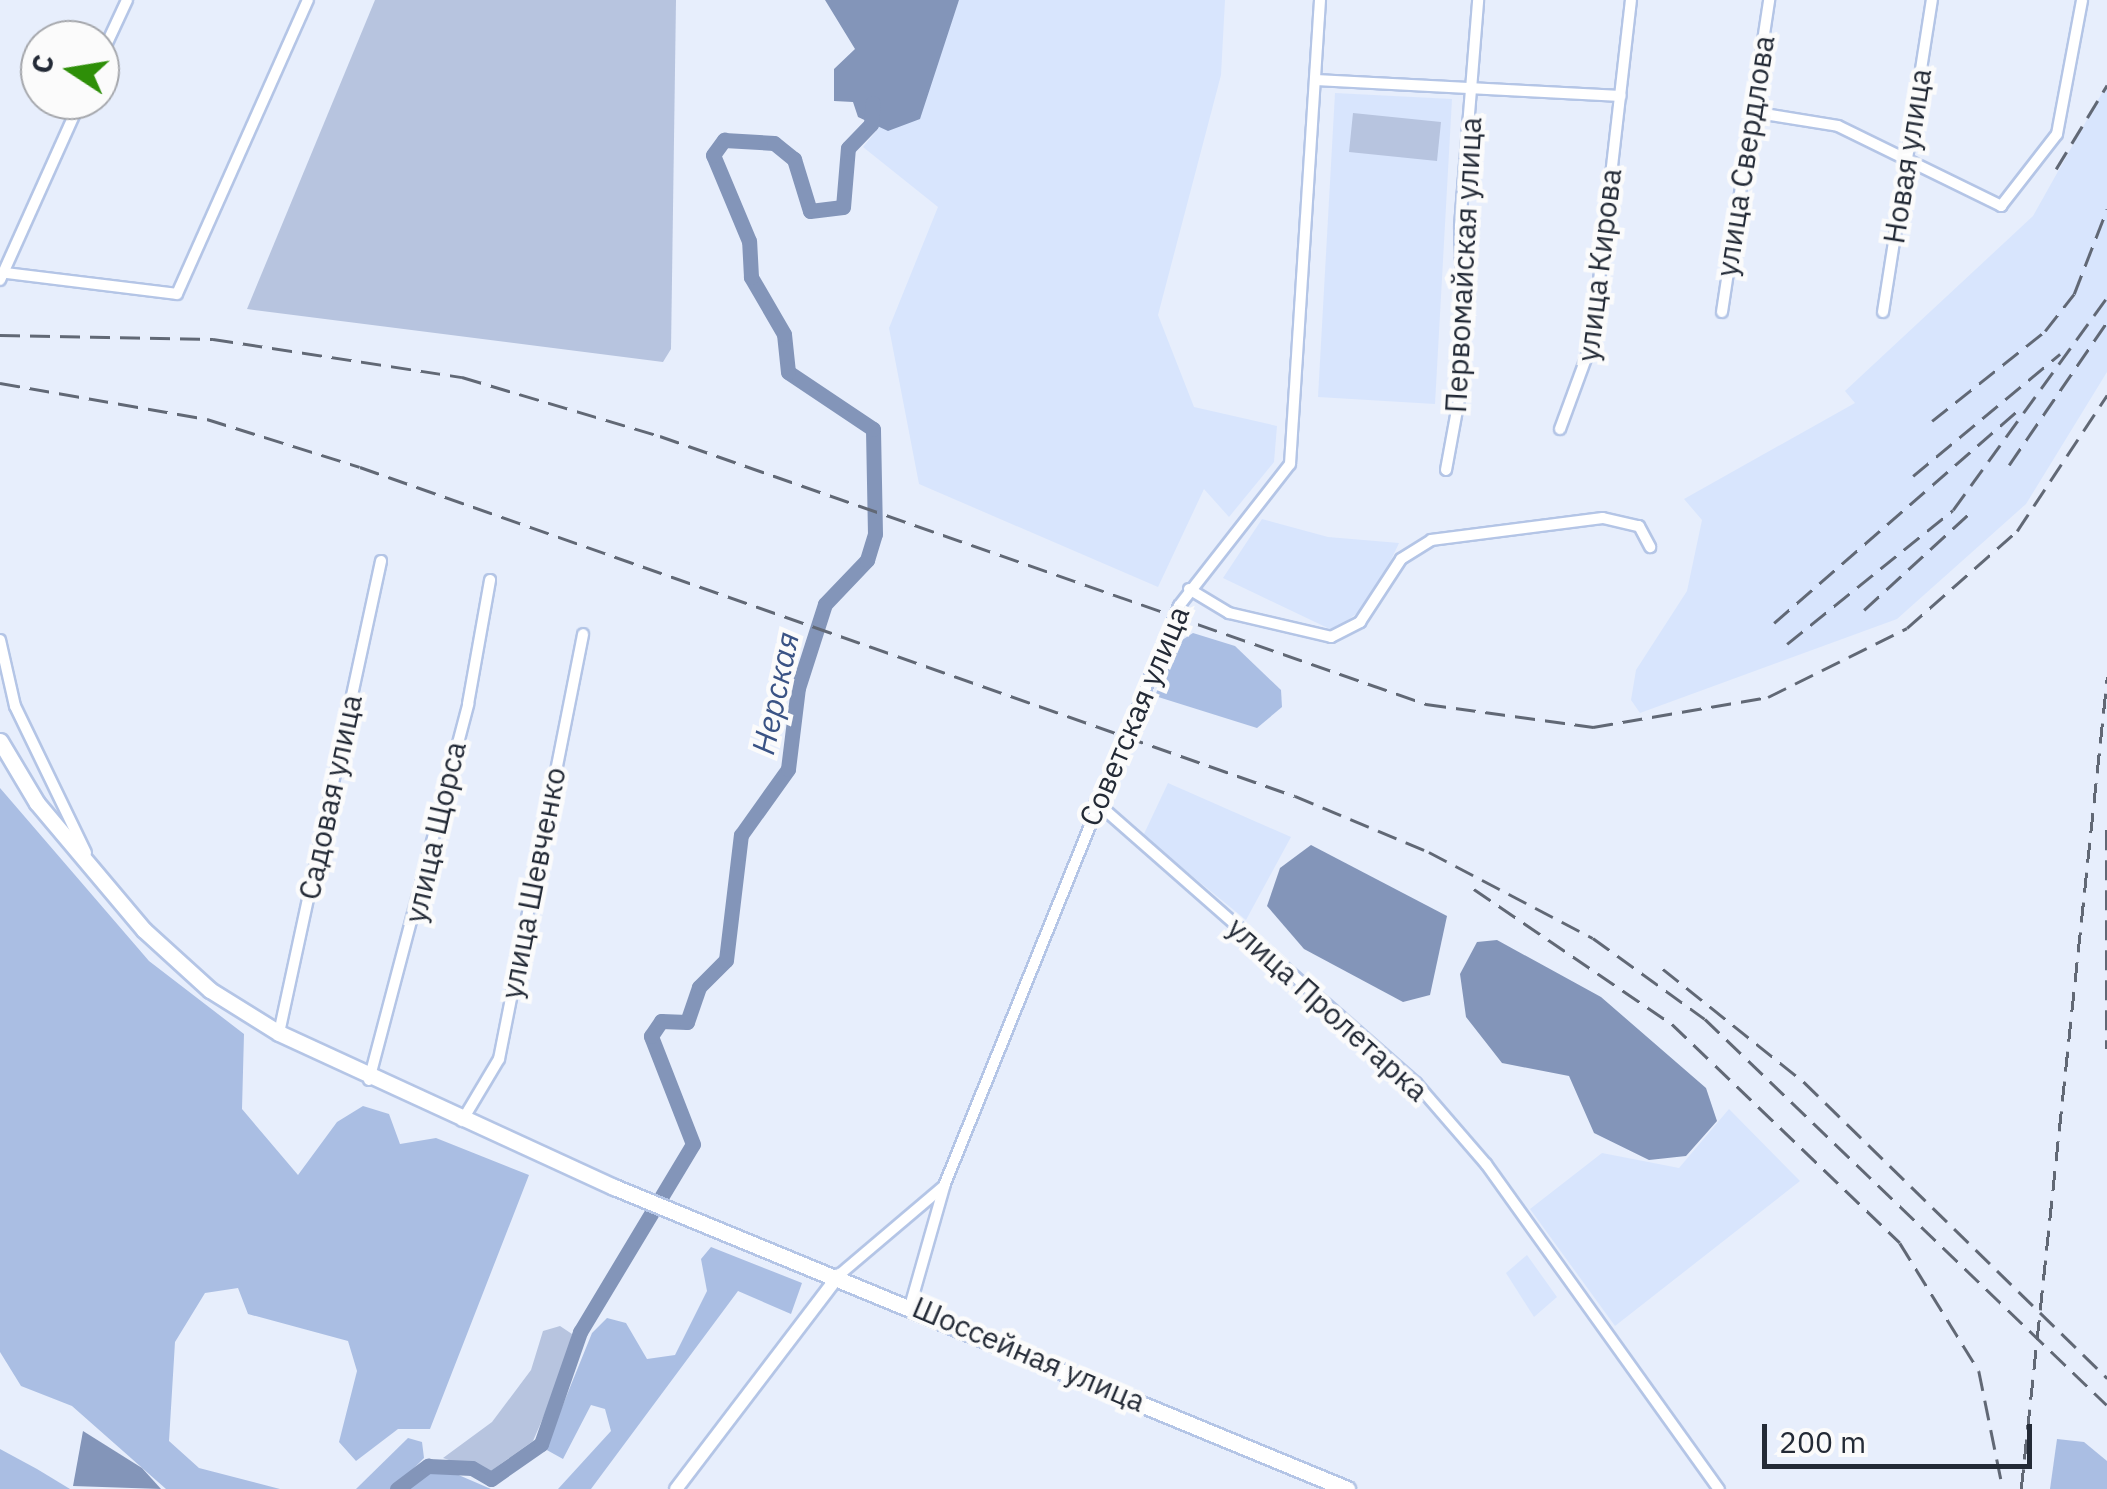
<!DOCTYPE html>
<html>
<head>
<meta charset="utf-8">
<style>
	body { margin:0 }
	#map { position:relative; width:2107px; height:1489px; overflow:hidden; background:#e7eefc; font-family:"IBM Plex Sans",sans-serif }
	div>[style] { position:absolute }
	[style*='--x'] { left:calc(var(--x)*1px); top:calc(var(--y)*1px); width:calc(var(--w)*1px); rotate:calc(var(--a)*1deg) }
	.built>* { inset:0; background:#d8e5fd }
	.green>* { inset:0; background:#b7c4df }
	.forest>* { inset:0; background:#aabee3 }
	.water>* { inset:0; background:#8395b9 }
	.river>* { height:15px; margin:-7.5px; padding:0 7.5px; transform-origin:7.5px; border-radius:7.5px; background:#8395b9 }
	.roads { filter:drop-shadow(2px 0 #b4c5e6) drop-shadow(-2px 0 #b4c5e6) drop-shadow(0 2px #b4c5e6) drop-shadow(0 -2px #b4c5e6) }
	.minor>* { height:10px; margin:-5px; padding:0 5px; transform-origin:5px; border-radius:5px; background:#fff }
	.major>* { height:12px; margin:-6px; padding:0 6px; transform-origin:6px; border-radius:6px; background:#fff }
	.highway>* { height:15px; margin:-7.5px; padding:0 7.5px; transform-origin:7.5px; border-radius:7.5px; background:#fff }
	.rail>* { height:2.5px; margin-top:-1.25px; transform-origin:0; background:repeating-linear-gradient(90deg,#616875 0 20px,transparent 0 30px) }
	span { translate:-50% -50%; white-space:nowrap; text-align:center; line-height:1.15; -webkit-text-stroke:9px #fbfbfb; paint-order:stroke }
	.street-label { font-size:30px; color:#232a36 }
	.water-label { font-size:32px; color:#3a5385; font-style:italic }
	.north { position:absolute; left:20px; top:20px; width:100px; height:100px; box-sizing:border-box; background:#fbfbfb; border:2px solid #a5a7ac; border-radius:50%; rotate:282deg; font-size:28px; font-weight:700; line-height:40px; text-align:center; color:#232a36 }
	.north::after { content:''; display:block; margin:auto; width:35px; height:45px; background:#2e8f08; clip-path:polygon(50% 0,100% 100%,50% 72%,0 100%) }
	.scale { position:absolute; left:1762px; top:1424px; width:270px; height:45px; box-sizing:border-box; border:5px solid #232a36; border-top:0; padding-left:12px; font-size:30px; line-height:35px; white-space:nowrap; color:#232a36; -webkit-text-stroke:8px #fbfbfb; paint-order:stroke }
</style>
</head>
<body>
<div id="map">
	<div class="built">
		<i style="clip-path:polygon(959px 0,1225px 0,1221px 75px,1158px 315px,1194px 407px,1277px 426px,1274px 462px,1229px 517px,1204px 489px,1158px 587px,919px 484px,889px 328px,938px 207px,863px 147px,941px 52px)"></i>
		<i style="clip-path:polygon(2107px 84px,2107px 372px,2026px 504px,1897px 619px,1640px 713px,1631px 700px,1636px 670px,1687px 591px,1702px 520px,1684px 499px,1855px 403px,1845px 391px,2033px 216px)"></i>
		<i style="clip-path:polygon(1335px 93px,1452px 99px,1435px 404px,1318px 397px)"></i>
		<i style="clip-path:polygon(1262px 519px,1328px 537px,1399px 543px,1371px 602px,1334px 631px,1223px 578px)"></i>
		<i style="clip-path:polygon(1168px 783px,1291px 837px,1246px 920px,1143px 836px)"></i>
		<i style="clip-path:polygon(1729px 1109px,1800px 1181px,1615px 1326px,1530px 1209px,1602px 1153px,1679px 1168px)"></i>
		<i style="clip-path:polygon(1527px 1255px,1557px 1297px,1534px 1317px,1506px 1273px)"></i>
	</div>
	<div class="green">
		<i style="clip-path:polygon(375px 0,676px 0,671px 349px,663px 362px,247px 309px)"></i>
		<i style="clip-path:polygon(1353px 113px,1441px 122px,1437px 161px,1349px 152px)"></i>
		<i style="clip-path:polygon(560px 1326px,572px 1334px,566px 1365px,533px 1441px,488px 1473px,443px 1458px,492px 1422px,531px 1370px,543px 1331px)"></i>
	</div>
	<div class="forest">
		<i style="clip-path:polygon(1193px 633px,1235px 646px,1281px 690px,1282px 707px,1257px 728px,1155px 696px,1176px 644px)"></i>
		<i style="clip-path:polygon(0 788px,149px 961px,244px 1034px,242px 1109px,298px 1175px,337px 1122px,363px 1106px,389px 1114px,400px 1144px,436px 1138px,529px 1175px,430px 1429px,398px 1429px,356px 1461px,339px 1442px,357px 1371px,348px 1341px,248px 1314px,238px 1288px,205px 1293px,175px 1342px,169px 1441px,199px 1468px,280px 1489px,166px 1489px,72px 1406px,21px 1386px,0 1352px)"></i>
		<i style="clip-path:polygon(711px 1247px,802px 1283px,791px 1314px,738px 1291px,591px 1489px,558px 1489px,611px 1431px,605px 1409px,591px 1405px,563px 1459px,545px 1449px,592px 1333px,607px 1318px,626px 1323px,647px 1359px,675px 1355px,707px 1291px,701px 1259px)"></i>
		<i style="clip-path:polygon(408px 1438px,422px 1442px,424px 1458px,393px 1489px,356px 1489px)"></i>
		<i style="clip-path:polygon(2057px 1439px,2084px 1442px,2107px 1461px,2107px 1489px,2050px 1489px)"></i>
		<i style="clip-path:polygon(0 1449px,37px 1469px,70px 1489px,0 1489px)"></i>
		<i style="clip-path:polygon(447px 1470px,491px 1489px,404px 1489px,414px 1473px)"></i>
	</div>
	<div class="water">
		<i style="clip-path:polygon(825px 0,959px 0,920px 119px,888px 131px,858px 117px,853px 102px,834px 101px,834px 69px,855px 49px)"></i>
		<i style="clip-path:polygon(1311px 845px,1447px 916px,1430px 995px,1403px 1002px,1304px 949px,1267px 906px,1280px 868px)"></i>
		<i style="clip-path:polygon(1497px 940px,1601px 997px,1706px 1088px,1717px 1121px,1686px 1156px,1649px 1160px,1594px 1133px,1569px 1076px,1502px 1063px,1466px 1017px,1460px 974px,1477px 942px)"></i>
		<i style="clip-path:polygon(83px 1431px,142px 1468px,161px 1489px,73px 1486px)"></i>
	</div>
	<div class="river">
		<i style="--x:397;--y:1489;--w:39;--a:-37"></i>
		<i style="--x:428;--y:1466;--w:44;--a:2.6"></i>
		<i style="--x:472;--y:1468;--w:22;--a:30"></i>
		<i style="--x:491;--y:1479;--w:61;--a:-35"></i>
		<i style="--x:541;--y:1444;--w:119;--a:-70.8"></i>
		<i style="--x:580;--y:1332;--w:219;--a:-59"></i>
		<i style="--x:693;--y:1144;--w:116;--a:-111.3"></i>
		<i style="--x:651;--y:1036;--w:18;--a:-56"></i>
		<i style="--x:661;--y:1021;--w:26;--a:2"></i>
		<i style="--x:687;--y:1022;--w:37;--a:-71"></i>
		<i style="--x:699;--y:987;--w:38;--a:-45"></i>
		<i style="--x:726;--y:960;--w:126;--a:-83.2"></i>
		<i style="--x:741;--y:835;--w:81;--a:-54.5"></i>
		<i style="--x:788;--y:769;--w:82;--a:-83"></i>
		<i style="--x:798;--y:688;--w:88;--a:-72.2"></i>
		<i style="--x:825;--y:604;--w:61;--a:-46.3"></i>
		<i style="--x:867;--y:560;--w:27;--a:-73"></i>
		<i style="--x:875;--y:534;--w:105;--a:-91.1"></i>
		<i style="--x:873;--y:429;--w:102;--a:-146.2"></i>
		<i style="--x:788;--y:372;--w:38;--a:-96"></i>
		<i style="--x:784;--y:334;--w:66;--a:-120.1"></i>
		<i style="--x:751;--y:277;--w:36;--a:-93"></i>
		<i style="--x:749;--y:241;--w:93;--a:-112.7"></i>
		<i style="--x:713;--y:155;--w:19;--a:-54"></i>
		<i style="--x:724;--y:140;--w:50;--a:3.4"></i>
		<i style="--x:774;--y:143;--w:26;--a:39"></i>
		<i style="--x:794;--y:159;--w:54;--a:72.9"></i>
		<i style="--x:810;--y:211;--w:33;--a:-7"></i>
		<i style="--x:843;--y:207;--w:59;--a:-85.2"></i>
		<i style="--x:848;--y:148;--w:33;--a:-46"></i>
		<i style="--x:871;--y:124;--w:21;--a:-85"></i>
	</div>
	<div class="roads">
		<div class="minor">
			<i style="--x:100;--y:58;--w:64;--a:-65"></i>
			<i style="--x:1316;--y:80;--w:305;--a:3"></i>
			<i style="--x:1752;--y:112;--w:87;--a:9.2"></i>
			<i style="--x:1838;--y:126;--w:182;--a:26.1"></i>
			<i style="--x:2001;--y:206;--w:91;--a:-52.1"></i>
			<i style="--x:2057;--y:134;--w:136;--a:-79.4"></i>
			<i style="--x:6;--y:273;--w:172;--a:7"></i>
			<i style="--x:177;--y:294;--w:322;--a:-66"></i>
			<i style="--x:0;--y:280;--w:197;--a:-65.8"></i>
			<i style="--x:1722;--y:312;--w:316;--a:-81.4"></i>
			<i style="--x:1883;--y:312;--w:316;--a:-81.1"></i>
			<i style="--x:1560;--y:429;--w:93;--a:-69.8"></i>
			<i style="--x:1592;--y:342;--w:344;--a:-83.5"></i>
			<i style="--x:1446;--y:470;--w:100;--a:-79.6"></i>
			<i style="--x:1464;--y:372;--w:146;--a:-91.6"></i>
			<i style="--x:1460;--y:226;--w:227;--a:-85.4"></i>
			<i style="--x:1189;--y:589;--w:47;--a:31"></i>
			<i style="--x:1229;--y:613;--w:105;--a:13.2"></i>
			<i style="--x:1331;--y:637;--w:33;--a:-27"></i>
			<i style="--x:1360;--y:622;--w:75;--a:-56.9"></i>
			<i style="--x:1401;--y:559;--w:36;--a:-32"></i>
			<i style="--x:1431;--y:540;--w:173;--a:-7.3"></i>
			<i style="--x:1603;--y:518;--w:37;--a:13"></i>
			<i style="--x:1639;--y:526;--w:24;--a:62"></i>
			<i style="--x:0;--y:640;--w:68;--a:77.2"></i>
			<i style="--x:15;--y:706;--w:163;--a:64.2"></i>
			<i style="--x:1096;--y:802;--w:426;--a:41.3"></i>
			<i style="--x:1416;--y:1083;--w:107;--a:49.2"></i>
			<i style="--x:1486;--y:1164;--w:400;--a:54.4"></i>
			<i style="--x:279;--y:1033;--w:483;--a:-77.8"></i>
			<i style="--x:369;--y:1080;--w:389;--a:-75.2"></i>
			<i style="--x:468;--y:704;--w:126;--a:-79.9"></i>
			<i style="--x:462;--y:1121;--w:72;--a:-59.2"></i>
			<i style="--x:499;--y:1059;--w:433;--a:-78.8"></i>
			<i style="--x:839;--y:1275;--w:138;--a:-40.3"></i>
			<i style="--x:944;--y:1186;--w:626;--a:-67.94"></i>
			<i style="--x:1179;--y:606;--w:180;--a:-52"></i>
			<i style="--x:1290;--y:464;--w:465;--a:-86.3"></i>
			<i style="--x:911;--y:1303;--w:121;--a:-74.1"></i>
		</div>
		<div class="major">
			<i style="--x:676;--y:1489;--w:269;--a:-52.7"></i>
		</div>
		<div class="highway">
			<i style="--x:0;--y:741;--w:72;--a:59.2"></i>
			<i style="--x:37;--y:803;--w:166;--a:49.9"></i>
			<i style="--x:144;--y:930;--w:89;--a:42.3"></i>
			<i style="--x:210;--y:990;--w:81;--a:31.9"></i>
			<i style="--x:279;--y:1033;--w:369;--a:24.7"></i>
			<i style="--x:614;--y:1187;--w:793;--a:22.39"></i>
		</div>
	</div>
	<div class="rail">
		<i style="--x:2056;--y:169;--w:98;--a:-58.7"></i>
		<i style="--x:0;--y:335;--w:213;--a:1.1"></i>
		<i style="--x:213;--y:339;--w:252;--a:8.7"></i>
		<i style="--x:462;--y:377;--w:207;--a:16.6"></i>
		<i style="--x:660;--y:436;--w:812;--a:19.28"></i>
		<i style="--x:1426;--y:704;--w:169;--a:7.8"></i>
		<i style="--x:1593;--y:727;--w:178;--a:-9.7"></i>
		<i style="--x:1768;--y:697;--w:155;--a:-26.4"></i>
		<i style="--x:1907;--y:628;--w:147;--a:-41.4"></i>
		<i style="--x:2017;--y:531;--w:163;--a:-56.5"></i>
		<i style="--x:0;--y:383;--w:210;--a:9.9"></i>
		<i style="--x:207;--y:419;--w:160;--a:17.4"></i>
		<i style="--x:360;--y:467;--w:991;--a:19.39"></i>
		<i style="--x:1295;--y:796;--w:145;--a:22.7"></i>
		<i style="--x:1429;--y:852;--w:185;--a:27.7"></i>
		<i style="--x:1593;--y:938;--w:138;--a:35.9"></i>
		<i style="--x:1705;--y:1019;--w:557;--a:43.84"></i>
		<i style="--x:1932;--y:421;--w:144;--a:-38.5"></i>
		<i style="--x:2045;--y:331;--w:47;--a:-51.9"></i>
		<i style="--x:2074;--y:294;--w:91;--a:-68.8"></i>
		<i style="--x:2009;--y:465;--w:173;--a:-55.6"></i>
		<i style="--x:1913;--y:476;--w:191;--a:-39.7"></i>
		<i style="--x:1864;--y:610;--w:145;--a:-42.5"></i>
		<i style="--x:1774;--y:623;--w:325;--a:-41.1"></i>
		<i style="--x:1787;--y:644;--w:213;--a:-38.9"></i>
		<i style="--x:1953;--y:510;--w:263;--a:-54.1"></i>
		<i style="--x:2107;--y:830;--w:219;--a:90"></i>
		<i style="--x:1474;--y:889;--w:240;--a:34.3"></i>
		<i style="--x:1672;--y:1024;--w:316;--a:43.8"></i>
		<i style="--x:1900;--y:1243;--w:150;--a:58.3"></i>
		<i style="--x:1979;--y:1371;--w:120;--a:78.5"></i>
		<i style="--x:1663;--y:969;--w:181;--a:38.7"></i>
		<i style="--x:1804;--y:1082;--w:424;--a:44.3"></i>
		<i style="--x:2021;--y:1489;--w:817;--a:-83.95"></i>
	</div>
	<div class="street-label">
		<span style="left:1745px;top:156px;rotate:-81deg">улица Свердлова</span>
		<span style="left:1907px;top:156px;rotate:-81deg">Новая улица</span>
		<span style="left:1463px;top:265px;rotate:-87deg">Первомайская улица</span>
		<span style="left:1599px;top:265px;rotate:-83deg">улица Кирова</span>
		<span style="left:1134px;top:716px;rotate:-67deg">Советская улица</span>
		<span style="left:330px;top:797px;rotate:-78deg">Садовая улица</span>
		<span style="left:435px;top:832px;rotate:-77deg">улица Щорса</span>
		<span style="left:533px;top:883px;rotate:-79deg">улица Шевченко</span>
		<span style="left:1328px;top:1009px;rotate:42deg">улица Пролетарка</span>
		<span style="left:1029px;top:1354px;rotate:23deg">Шоссейная улица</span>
	</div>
	<div class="water-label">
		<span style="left:775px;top:693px;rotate:-78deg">Нерская</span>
	</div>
	<div class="north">С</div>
	<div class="scale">200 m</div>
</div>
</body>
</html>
